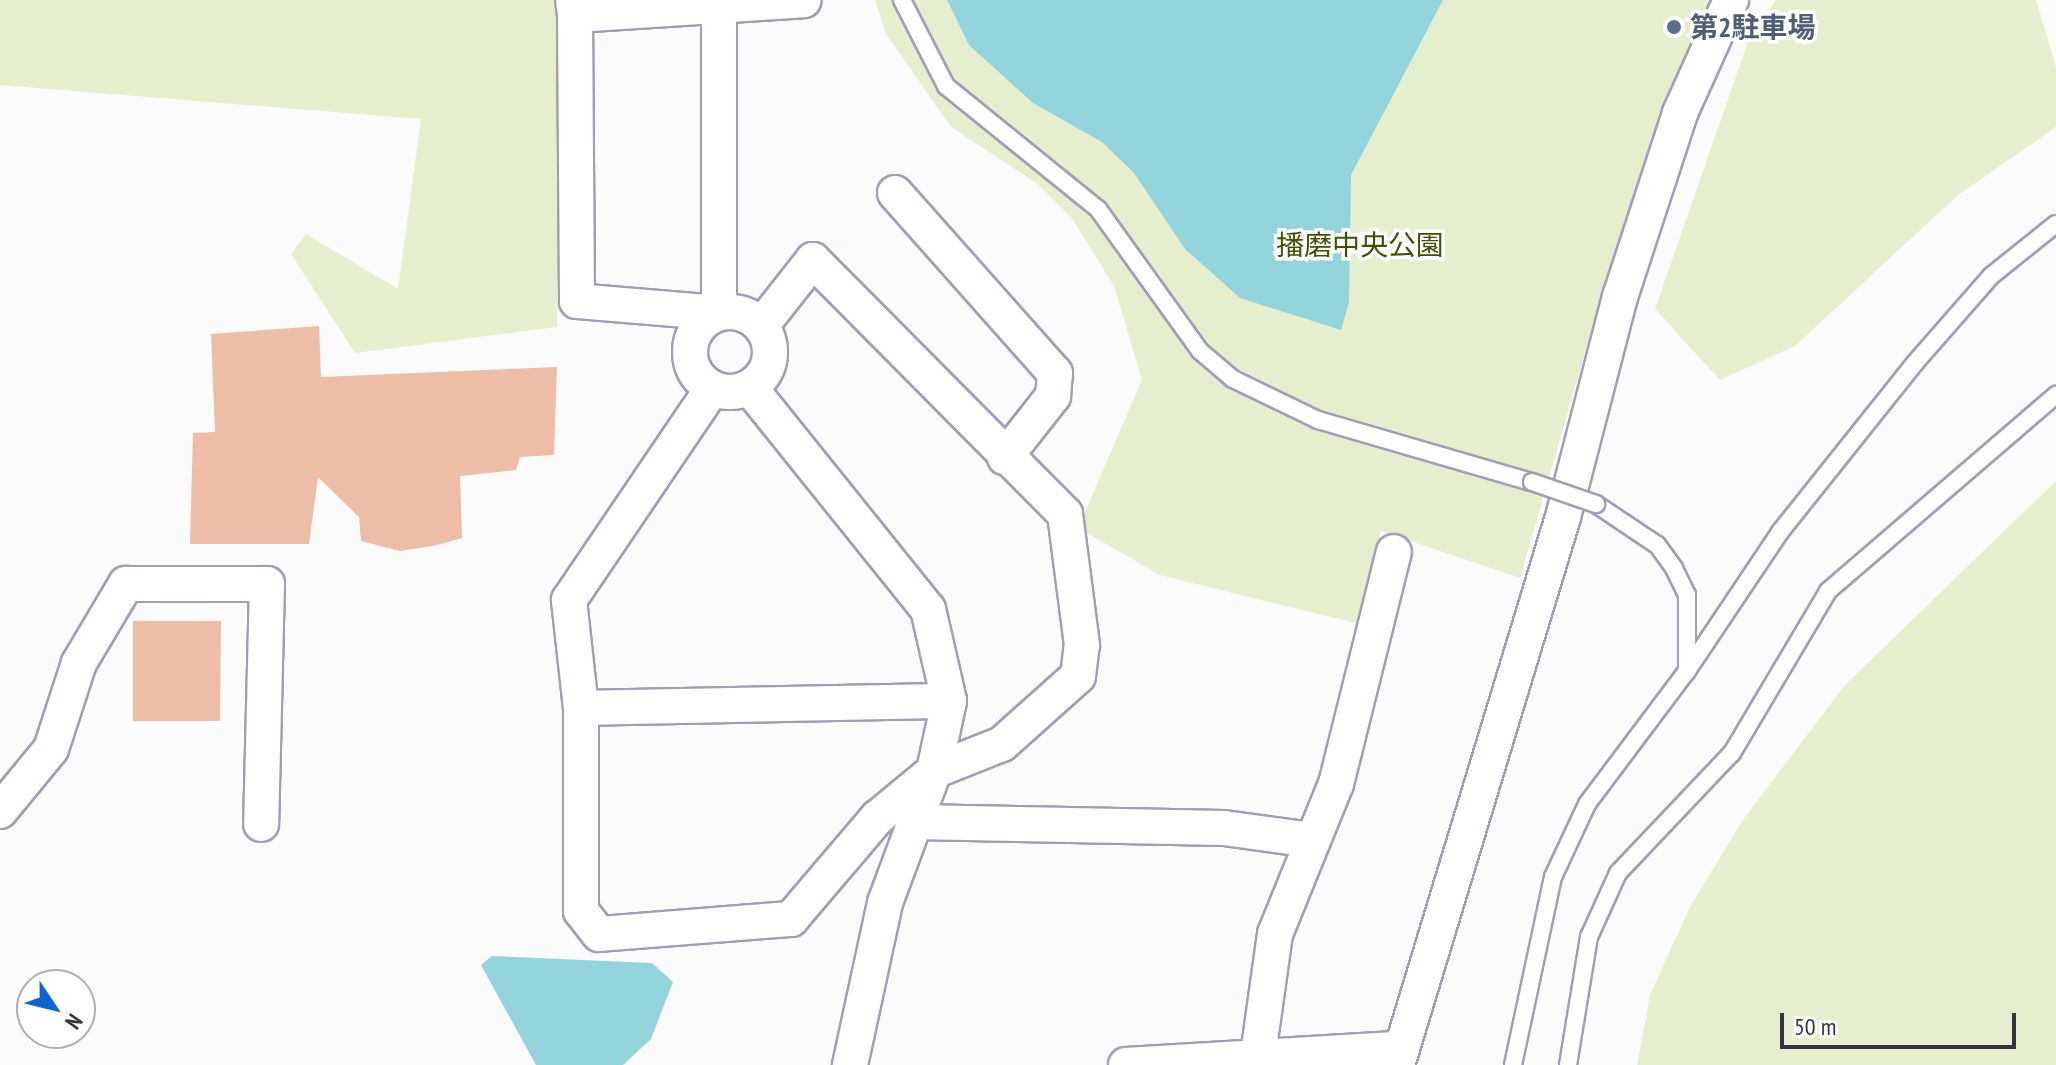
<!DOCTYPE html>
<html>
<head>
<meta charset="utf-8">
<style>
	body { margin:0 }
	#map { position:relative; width:2056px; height:1065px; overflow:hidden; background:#fbfbfb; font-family:"PT Sans Narrow","Noto Sans JP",sans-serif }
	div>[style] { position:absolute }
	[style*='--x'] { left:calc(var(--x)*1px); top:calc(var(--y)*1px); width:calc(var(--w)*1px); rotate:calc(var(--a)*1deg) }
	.green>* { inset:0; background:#e5efce }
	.water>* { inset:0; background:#93d3dc }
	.building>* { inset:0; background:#eebda5 }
	.roads { filter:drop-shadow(2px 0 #a39cb7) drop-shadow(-2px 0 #a39cb7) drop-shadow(0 2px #a39cb7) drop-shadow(0 -2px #a39cb7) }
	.lane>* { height:16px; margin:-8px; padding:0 8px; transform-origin:8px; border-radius:8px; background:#fff }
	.street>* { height:34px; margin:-17px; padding:0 17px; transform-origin:17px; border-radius:17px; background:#fff }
	.street>.ring { margin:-17px; padding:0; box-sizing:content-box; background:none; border:34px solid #fff; border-radius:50% }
	.bridges { filter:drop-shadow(2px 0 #a39cb7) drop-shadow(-2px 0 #a39cb7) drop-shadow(0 2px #a39cb7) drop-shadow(0 -2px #a39cb7) }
	.lane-bridge>* { height:16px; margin:-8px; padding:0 8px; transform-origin:8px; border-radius:8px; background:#fff }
	.dots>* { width:22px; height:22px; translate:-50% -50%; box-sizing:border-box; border:4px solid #fff; border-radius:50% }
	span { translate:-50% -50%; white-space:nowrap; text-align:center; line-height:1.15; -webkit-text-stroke:7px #fff; paint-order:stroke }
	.service-label { font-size:28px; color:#4e5e75; font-weight:700 }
	.left { translate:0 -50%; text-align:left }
	.park-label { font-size:28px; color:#415104 }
	.north { position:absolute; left:16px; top:969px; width:80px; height:80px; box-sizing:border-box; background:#fff; border:2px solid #afaeb2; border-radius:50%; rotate:125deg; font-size:22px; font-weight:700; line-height:32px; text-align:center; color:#37343f }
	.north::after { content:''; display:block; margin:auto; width:28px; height:36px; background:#0d66d0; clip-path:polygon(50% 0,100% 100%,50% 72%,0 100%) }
	.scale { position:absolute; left:1780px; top:1013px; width:236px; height:36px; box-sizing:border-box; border:4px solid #37343f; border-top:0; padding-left:10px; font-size:24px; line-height:28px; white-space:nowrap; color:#37343f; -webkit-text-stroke:6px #fff; paint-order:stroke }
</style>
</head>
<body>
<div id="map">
	<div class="green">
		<i style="clip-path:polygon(0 0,573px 0,573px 141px,558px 139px,557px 327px,355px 353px,291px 254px,306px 234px,398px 289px,421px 119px,0 85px)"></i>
		<i style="clip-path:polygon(875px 0,1718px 0,1667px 103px,1594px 321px,1520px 578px,1381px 531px,1360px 624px,1160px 575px,1078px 528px,1142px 380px,1114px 286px,1071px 217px,1038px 184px,951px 127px,886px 34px)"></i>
		<i style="clip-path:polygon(1776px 0,2036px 0,2056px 67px,2056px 127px,1958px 195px,1795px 346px,1720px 380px,1655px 309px,1749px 39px)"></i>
		<i style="clip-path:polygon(2056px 481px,2056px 1065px,1637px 1065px,1650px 995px,1690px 907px,1742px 821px,1845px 685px)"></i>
	</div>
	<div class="water">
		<i style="clip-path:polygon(947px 0,1443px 0,1351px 175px,1349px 302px,1341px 330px,1240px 298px,1185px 249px,1134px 173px,1102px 142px,1033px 103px,969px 45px)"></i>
		<i style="clip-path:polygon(492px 956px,652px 963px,673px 982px,651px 1039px,623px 1065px,536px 1065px,481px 965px)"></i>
	</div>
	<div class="building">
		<i style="clip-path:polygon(319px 326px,321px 377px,557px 367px,554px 455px,520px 457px,516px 470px,460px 476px,462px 538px,433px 546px,400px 551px,361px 541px,359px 517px,318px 477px,309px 544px,190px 544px,193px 433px,215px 432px,211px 334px)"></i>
		<i style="clip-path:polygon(133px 621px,221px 621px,220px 721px,133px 721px)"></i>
	</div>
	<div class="roads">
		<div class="lane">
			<i style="--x:902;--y:0;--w:97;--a:62.9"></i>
			<i style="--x:946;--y:86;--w:196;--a:39"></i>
			<i style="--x:1098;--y:209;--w:175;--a:54.3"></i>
			<i style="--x:1200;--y:351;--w:43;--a:40.3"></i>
			<i style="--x:1233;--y:379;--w:94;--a:25.8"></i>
			<i style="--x:1318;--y:420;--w:223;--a:16.2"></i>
			<i style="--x:1687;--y:671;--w:167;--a:-56.2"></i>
			<i style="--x:1780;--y:532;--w:215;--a:-51.4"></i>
			<i style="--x:1914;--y:364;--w:117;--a:-48.8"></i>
			<i style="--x:1991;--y:276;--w:83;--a:-38.7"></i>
			<i style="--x:1513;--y:1065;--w:192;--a:-78"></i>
			<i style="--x:1553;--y:877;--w:81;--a:-65"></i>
			<i style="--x:1587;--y:804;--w:166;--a:-53.1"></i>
			<i style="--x:1687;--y:671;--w:76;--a:-90"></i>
			<i style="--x:1687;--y:595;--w:30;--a:-116"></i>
			<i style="--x:1674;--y:568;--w:29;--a:-126"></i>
			<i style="--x:1657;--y:545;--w:73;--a:-146.1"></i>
			<i style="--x:1568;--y:1065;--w:130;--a:-80.7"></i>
			<i style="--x:1589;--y:937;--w:70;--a:-65.6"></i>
			<i style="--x:1618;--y:873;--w:166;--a:-46.5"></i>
			<i style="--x:1732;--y:753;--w:188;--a:-59.3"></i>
			<i style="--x:1828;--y:591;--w:301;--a:-40.7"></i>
		</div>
		<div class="street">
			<i style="--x:573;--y:0;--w:15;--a:82"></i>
			<i style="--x:575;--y:15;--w:229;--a:-3.7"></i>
			<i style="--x:575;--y:15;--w:286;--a:89.6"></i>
			<i style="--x:577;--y:301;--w:143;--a:4.8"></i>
			<i style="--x:719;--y:313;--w:303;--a:-90"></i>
			<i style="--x:895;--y:193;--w:241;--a:48.4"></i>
			<i style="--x:1055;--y:373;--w:23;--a:95"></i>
			<i style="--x:1053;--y:396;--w:78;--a:128.2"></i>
			<i class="ring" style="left:690px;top:312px;width:46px;height:46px"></i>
			<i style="--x:750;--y:388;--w:284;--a:51.2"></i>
			<i style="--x:928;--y:609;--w:94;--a:77.1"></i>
			<i style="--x:949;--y:701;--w:72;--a:102.1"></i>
			<i style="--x:934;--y:771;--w:141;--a:110.4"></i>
			<i style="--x:885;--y:903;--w:166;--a:102.2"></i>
			<i style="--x:712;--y:389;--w:255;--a:124.1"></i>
			<i style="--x:569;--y:600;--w:109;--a:83.7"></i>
			<i style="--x:581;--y:708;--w:368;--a:-1.1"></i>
			<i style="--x:581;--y:708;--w:203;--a:90"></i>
			<i style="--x:581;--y:911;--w:29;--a:52"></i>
			<i style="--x:599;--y:934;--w:193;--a:-4.5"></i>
			<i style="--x:791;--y:919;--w:133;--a:-49.6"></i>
			<i style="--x:877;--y:818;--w:74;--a:-39.5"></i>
			<i style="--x:934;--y:771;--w:73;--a:-21.7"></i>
			<i style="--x:1002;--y:744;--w:102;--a:-41.8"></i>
			<i style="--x:1078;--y:676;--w:31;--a:-83"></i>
			<i style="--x:1082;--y:645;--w:132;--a:-97.4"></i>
			<i style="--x:1065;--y:514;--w:358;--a:-134.8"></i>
			<i style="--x:813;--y:260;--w:84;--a:128.2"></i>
			<i style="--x:0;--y:811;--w:80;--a:-50.6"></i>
			<i style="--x:51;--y:749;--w:90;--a:-72"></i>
			<i style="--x:79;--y:663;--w:92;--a:-59.3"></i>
			<i style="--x:126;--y:584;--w:141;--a:0"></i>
			<i style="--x:267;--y:584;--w:240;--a:91.4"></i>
			<i style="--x:915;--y:822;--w:309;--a:1.1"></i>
			<i style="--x:1224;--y:828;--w:87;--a:7.9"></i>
			<i style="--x:1258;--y:1055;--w:122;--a:-82"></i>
			<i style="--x:1275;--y:934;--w:162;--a:-67.9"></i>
			<i style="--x:1336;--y:784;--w:239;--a:-76"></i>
			<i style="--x:1126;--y:1065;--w:273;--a:-3.4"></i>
			<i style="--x:1397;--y:1065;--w:573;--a:-73.15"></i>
			<i style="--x:1563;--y:517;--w:227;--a:-75.5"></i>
			<i style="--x:1620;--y:297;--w:194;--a:-71.9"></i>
			<i style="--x:1680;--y:113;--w:124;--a:-65.7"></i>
		</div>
	</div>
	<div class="bridges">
		<div class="lane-bridge">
			<i style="--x:1532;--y:482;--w:68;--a:19"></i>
		</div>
	</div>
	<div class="dots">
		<i style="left:1674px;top:27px;background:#5c6f8a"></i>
	</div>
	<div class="service-label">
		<span class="left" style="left:1690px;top:27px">第2駐車場</span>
	</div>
	<div class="park-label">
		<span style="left:1360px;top:245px">播磨中央公園</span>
	</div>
	<div class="north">N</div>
	<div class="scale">50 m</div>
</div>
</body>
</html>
